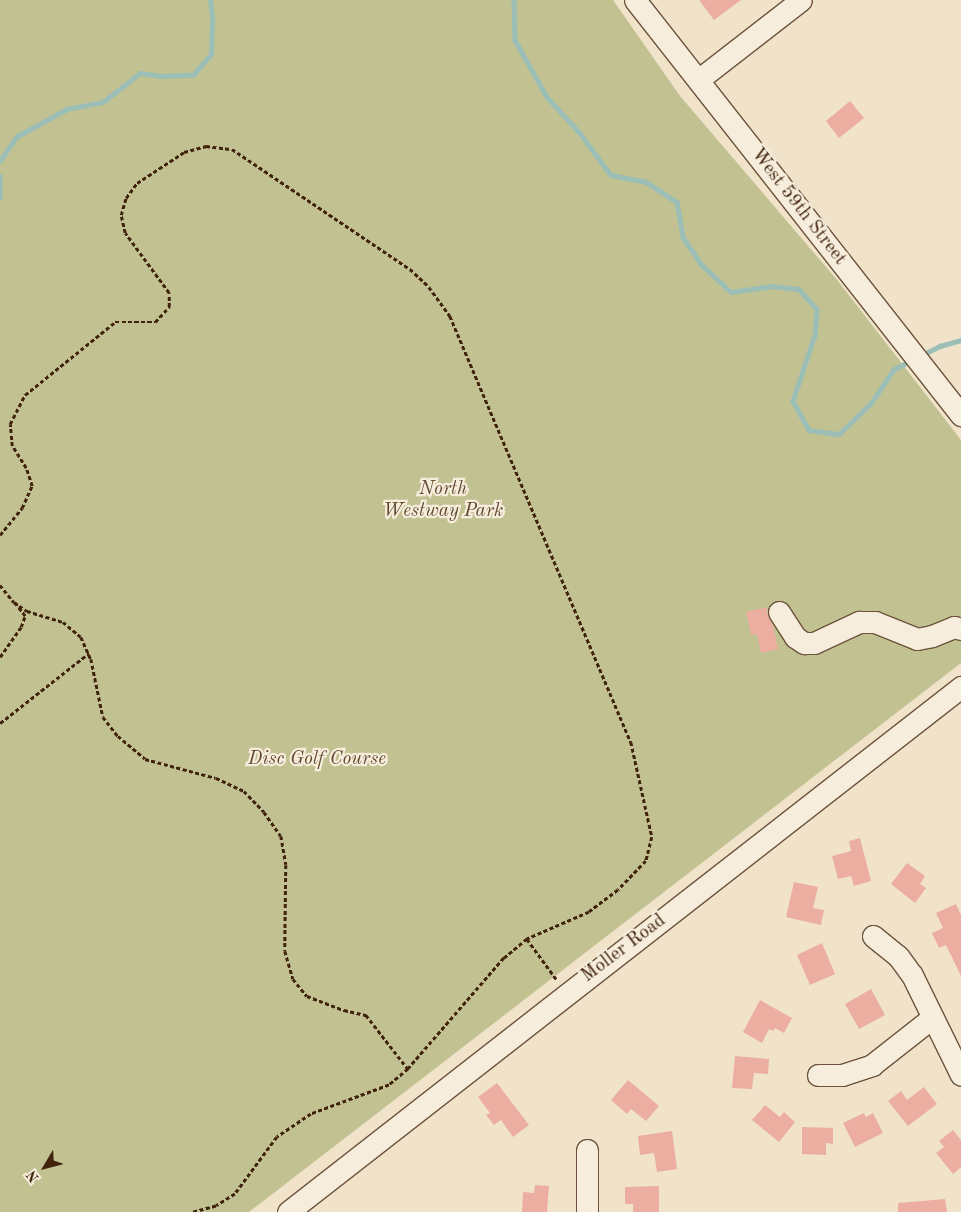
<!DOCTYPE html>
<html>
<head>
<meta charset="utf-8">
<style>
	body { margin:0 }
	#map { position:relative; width:961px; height:1212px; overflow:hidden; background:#f1e3ca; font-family:"Old Standard TT",serif }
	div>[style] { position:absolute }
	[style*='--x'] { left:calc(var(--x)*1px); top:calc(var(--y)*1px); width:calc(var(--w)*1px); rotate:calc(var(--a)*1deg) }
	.green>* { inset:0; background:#c1c192 }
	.stream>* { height:4.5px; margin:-2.25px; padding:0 2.25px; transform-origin:2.25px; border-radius:2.25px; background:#9bbeb7 }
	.building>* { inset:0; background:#ebaea1 }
	.path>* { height:2.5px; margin-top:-1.25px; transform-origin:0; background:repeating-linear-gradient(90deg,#41230c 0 4px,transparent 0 6.5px) }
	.roads { filter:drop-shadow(1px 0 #6d533c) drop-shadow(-1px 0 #6d533c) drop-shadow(0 1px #6d533c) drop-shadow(0 -1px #6d533c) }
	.minor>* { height:21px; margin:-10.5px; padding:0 10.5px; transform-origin:10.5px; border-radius:10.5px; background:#f6eddd }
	span { translate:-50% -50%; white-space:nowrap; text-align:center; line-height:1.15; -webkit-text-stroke:4.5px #f6eddd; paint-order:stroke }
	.street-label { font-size:19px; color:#41230c }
	.park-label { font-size:19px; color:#614a2e; font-style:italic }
	.north { position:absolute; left:20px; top:1142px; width:50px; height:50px; -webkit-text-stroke:4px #f6eddd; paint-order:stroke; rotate:233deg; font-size:14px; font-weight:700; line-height:20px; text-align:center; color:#41230c }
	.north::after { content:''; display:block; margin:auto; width:18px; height:22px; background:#41230c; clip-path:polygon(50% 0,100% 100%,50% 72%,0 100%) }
</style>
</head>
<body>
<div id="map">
	<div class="green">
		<i style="clip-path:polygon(0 0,613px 0,680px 96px,838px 281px,961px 440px,961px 663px,249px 1212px,0 1212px)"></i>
	</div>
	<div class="stream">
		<i style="--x:514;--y:0;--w:40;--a:88.6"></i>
		<i style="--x:515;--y:40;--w:65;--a:60.7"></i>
		<i style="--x:547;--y:97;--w:49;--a:47.5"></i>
		<i style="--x:580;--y:133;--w:52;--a:53.6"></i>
		<i style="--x:611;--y:175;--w:36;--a:11"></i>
		<i style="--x:646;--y:182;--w:37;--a:33"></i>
		<i style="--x:677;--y:202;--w:36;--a:80"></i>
		<i style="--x:683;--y:237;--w:32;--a:56"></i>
		<i style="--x:701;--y:264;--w:41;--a:43"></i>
		<i style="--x:731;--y:292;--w:42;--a:-8.1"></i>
		<i style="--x:773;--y:286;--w:26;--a:7"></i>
		<i style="--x:799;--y:289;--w:27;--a:48"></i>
		<i style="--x:817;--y:309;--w:26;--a:94"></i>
		<i style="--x:815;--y:335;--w:70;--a:108.4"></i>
		<i style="--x:793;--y:401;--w:33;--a:61"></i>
		<i style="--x:809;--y:430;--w:30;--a:8"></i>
		<i style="--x:839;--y:434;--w:45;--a:-44.1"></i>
		<i style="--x:871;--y:403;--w:40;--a:-56"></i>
		<i style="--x:893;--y:370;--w:19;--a:-28"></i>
		<i style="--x:0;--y:161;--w:29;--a:-56"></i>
		<i style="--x:16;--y:137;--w:58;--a:-28.8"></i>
		<i style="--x:67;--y:109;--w:37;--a:-11"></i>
		<i style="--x:103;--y:102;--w:47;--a:-38.1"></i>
		<i style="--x:140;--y:73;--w:21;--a:8"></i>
		<i style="--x:161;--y:76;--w:32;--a:-2"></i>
		<i style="--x:193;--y:75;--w:28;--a:-49"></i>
		<i style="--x:211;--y:54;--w:36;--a:-88"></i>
		<i style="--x:212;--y:18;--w:18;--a:-96"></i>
		<i style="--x:0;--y:176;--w:22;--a:90"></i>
		<i style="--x:922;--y:355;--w:20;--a:-27"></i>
		<i style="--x:940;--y:346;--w:22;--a:-16"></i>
	</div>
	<div class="building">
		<i style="clip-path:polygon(699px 0,741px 0,714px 20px)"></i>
		<i style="clip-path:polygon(850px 101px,864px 118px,839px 138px,826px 121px)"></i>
		<i style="clip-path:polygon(763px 608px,767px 608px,767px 613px,773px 626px,778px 649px,761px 653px,757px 634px,751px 635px,746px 612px)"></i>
		<i style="clip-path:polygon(860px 838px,871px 881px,854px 886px,851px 876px,838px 879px,832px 856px,851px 851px,849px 841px)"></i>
		<i style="clip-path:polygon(907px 863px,925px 876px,920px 884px,926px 888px,915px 903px,891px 884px)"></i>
		<i style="clip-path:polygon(794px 882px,818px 887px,813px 908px,824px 910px,821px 925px,786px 917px)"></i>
		<i style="clip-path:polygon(956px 904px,961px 915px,961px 976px,946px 945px,939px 948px,932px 933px,943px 928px,936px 913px)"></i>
		<i style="clip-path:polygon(822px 943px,835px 974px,810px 985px,797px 955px)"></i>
		<i style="clip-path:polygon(871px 989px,885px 1015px,859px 1029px,845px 1004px)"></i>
		<i style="clip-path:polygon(760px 1000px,792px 1018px,784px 1033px,775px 1028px,773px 1031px,769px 1029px,762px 1043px,743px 1032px)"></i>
		<i style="clip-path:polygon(735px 1056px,769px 1059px,768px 1074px,754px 1073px,752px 1089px,732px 1088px)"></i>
		<i style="clip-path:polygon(628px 1080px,659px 1106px,646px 1121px,631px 1109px,627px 1114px,611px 1100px)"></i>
		<i style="clip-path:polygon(497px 1083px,529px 1125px,513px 1137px,501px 1120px,494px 1125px,486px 1115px,490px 1113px,478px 1097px)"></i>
		<i style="clip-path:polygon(924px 1087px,937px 1104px,908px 1126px,888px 1101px,901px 1091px,907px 1100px)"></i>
		<i style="clip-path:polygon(765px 1105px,780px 1117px,784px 1112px,795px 1122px,779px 1142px,752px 1120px)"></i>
		<i style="clip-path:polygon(864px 1113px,866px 1117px,873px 1113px,883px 1133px,855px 1147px,843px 1123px)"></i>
		<i style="clip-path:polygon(802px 1127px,833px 1128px,833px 1144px,826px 1143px,826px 1155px,802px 1154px)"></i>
		<i style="clip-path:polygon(953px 1130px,961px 1140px,961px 1167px,953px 1174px,936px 1153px,944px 1147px,939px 1141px)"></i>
		<i style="clip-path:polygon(672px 1131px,677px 1169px,657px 1172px,654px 1153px,640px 1155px,638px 1136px)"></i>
		<i style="clip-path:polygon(535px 1185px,549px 1186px,547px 1212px,522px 1212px,523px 1192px,534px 1193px)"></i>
		<i style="clip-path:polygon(659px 1186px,659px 1212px,633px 1212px,633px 1204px,625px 1204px,625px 1187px)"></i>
		<i style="clip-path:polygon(945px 1199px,947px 1212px,898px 1212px,898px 1203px)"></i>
	</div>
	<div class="path">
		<i style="--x:0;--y:535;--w:35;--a:-51"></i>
		<i style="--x:22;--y:508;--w:24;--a:-66"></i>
		<i style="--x:32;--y:486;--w:19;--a:-108"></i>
		<i style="--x:26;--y:468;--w:26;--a:-122"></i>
		<i style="--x:12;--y:446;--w:22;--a:-95"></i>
		<i style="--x:10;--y:424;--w:33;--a:-63"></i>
		<i style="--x:25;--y:395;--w:116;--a:-39"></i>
		<i style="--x:115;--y:322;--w:40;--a:0"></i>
		<i style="--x:155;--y:322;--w:21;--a:-47"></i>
		<i style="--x:169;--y:307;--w:14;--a:-90"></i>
		<i style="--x:169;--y:293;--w:74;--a:-126.3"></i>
		<i style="--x:125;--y:233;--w:18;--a:-103"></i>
		<i style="--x:121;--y:215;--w:18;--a:-74"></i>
		<i style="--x:126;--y:198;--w:19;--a:-54"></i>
		<i style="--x:137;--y:183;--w:56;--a:-33.4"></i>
		<i style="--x:184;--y:152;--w:23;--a:-15"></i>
		<i style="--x:206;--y:146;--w:26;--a:7"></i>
		<i style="--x:232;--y:149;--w:215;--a:34"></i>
		<i style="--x:410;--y:269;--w:26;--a:43"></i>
		<i style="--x:429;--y:287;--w:36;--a:54"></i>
		<i style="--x:450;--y:316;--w:463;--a:67"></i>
		<i style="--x:631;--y:742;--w:97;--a:77.5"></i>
		<i style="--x:652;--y:837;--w:25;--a:104"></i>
		<i style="--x:646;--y:861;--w:40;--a:134"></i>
		<i style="--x:618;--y:890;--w:36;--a:143"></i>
		<i style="--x:589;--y:912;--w:68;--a:156.5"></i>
		<i style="--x:527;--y:939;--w:30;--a:140"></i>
		<i style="--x:504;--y:958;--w:147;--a:130.9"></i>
		<i style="--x:408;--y:1069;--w:25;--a:140"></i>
		<i style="--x:389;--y:1085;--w:83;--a:159.6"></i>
		<i style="--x:311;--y:1114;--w:41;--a:145.9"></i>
		<i style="--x:277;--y:1137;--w:71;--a:126.4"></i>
		<i style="--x:235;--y:1194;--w:22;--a:148"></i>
		<i style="--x:216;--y:1206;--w:24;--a:165"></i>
		<i style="--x:0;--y:585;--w:22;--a:51"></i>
		<i style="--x:14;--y:602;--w:16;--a:35"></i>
		<i style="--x:27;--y:611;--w:38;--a:17"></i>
		<i style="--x:63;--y:622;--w:23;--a:40"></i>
		<i style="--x:81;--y:637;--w:24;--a:66"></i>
		<i style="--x:91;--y:659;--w:59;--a:78.3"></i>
		<i style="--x:103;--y:717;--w:24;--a:52"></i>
		<i style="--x:118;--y:736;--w:35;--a:40"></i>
		<i style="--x:145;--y:759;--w:73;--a:15"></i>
		<i style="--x:216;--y:778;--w:31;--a:25"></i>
		<i style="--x:244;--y:791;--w:29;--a:46"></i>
		<i style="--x:264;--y:812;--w:29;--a:55"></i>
		<i style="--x:281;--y:836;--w:29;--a:80"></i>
		<i style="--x:286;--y:865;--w:86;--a:90.7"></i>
		<i style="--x:285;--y:951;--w:29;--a:74"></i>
		<i style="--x:293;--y:979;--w:22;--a:51"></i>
		<i style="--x:307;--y:996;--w:40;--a:21"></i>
		<i style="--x:344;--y:1010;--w:23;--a:13"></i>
		<i style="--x:366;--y:1015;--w:68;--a:52.1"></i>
		<i style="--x:0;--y:657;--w:37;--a:-55"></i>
		<i style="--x:21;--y:627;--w:12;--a:-70"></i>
		<i style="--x:25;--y:616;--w:16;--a:-128"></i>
		<i style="--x:0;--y:723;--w:113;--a:-38.2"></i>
		<i style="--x:527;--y:939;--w:51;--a:53.8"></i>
	</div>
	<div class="roads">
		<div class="minor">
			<i style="--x:635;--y:0;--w:528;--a:51.85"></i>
			<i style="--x:698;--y:80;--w:130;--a:-37.8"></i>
			<i style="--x:779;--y:612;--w:30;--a:57"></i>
			<i style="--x:795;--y:637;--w:11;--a:34"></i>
			<i style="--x:804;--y:643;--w:10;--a:0"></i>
			<i style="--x:814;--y:643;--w:50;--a:-25"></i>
			<i style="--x:859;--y:622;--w:16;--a:0"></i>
			<i style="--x:875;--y:622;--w:45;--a:22"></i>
			<i style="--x:917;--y:639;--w:15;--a:-11"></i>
			<i style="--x:932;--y:636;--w:24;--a:-22"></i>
			<i style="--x:954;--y:627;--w:7;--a:16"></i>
			<i style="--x:873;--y:936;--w:32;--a:39"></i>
			<i style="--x:898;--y:956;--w:24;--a:54"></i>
			<i style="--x:912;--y:975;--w:111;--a:63.9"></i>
			<i style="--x:818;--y:1075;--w:24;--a:0"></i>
			<i style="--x:842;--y:1075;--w:32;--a:-18"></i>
			<i style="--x:872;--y:1065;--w:76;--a:-38.1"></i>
			<i style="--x:288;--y:1212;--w:854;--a:-37.96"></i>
			<i style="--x:587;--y:1212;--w:62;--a:-90"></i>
		</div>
	</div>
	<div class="street-label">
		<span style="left:798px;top:207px;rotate:52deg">West 59th Street</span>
		<span style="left:624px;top:949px;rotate:-37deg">Moller Road</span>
	</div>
	<div class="park-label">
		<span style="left:443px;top:501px">North<br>Westway Park</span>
		<span style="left:317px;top:760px">Disc Golf Course</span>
	</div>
	<div class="north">N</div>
</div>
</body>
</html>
